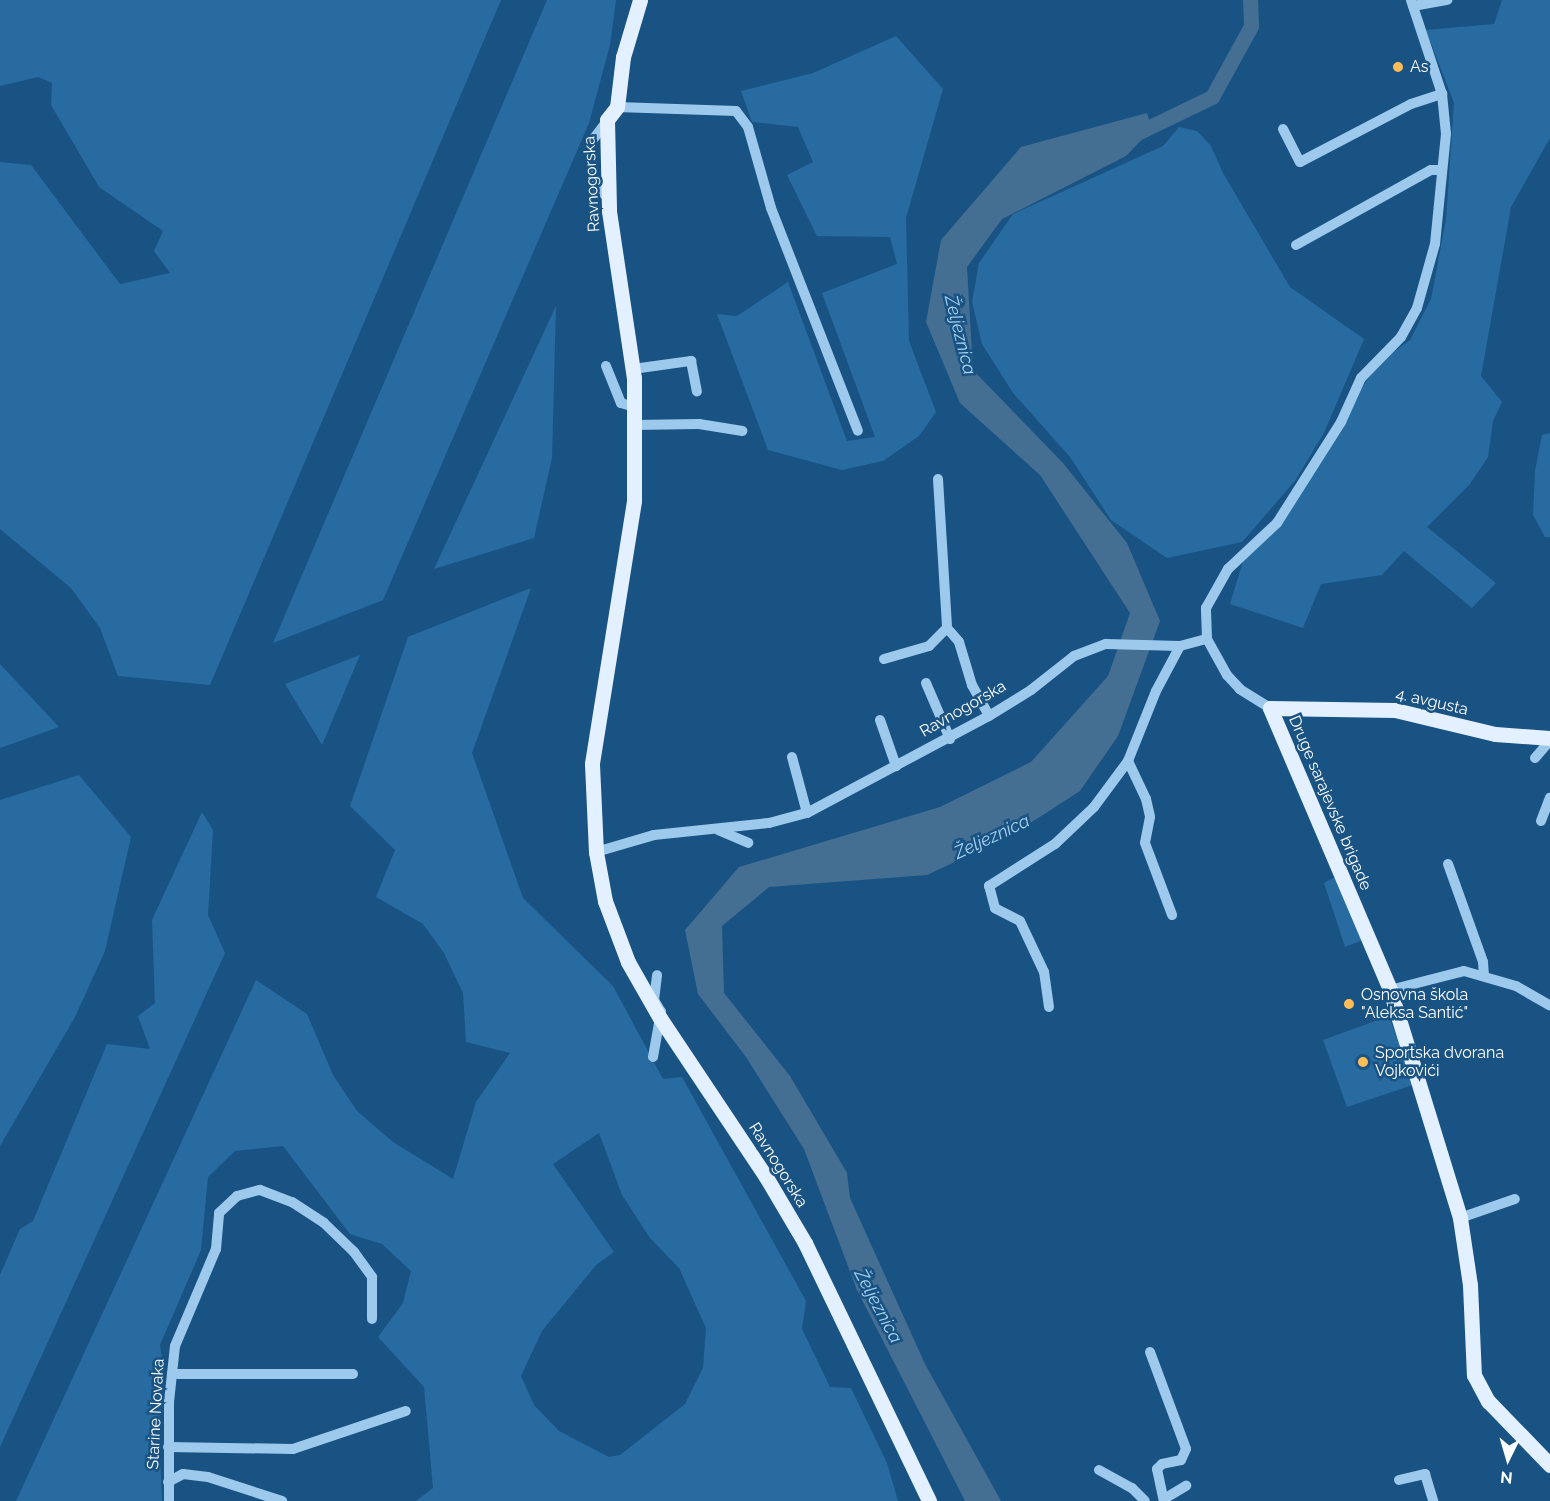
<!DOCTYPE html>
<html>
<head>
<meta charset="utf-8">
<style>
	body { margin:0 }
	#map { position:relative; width:1550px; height:1501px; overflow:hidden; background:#195383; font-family:Raleway,sans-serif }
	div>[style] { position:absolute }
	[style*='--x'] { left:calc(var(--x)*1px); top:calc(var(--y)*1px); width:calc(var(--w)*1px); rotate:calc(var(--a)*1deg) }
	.green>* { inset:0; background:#276ba1 }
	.water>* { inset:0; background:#446f93 }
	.river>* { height:15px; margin:-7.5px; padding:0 7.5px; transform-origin:7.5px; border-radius:7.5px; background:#446f93 }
	.minor>* { height:10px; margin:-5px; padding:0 5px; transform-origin:5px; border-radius:5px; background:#9dc9ec }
	.major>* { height:15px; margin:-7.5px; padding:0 7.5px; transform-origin:7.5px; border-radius:7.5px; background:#e2f0ff }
	.dots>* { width:16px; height:16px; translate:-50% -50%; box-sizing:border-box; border:3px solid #195383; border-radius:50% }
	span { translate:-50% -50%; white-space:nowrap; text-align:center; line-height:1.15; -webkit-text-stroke:5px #195383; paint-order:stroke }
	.poi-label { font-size:16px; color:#fff }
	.left { translate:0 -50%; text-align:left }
	.street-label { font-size:16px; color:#fff }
	.water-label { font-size:18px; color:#a9d3f3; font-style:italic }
	.north { position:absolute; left:1478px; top:1429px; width:60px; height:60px; -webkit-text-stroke:4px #195383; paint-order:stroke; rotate:185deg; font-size:16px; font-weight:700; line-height:24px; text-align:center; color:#fff }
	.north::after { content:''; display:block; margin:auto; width:21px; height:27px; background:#fff; clip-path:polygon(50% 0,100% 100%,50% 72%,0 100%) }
</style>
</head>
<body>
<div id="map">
	<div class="green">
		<i style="clip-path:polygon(0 0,501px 0,210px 685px,118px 676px,100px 628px,71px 588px,0 529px,0 162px,31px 165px,120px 284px,170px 273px,154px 251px,163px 231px,99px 187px,51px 105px,52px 83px,38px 77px,0 86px)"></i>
		<i style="clip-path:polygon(547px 0,616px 0,610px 45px,589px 123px,383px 600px,273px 643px)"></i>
		<i style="clip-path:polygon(1502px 0,1550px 0,1550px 138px,1511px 207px,1481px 376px,1502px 402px,1493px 421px,1488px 457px,1470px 484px,1427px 527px,1496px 583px,1472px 608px,1404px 551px,1382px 575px,1321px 584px,1303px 628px,1230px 604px,1243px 561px,1283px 522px,1361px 389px,1380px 361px,1410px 340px,1431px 299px,1446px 219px,1454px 103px,1426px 30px,1494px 24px)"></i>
		<i style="clip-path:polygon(896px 36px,943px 89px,906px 218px,909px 341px,936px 412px,919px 436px,883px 461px,842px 470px,768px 450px,717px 314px,737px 316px,788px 282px,847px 441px,875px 437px,822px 293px,897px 264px,890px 237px,817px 236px,787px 175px,813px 162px,798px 127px,752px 122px,741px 91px,813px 73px)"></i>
		<i style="clip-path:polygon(1179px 127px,1197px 131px,1211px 146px,1223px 173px,1290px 287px,1364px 339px,1324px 433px,1295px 481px,1242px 542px,1167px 558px,1111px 520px,1070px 457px,1013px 393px,982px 344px,972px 302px,979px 263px,1013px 214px,1163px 146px)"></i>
		<i style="clip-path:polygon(556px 306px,552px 458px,534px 538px,434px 569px)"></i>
		<i style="clip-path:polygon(1550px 433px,1550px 537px,1545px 537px,1533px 515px,1535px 471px,1542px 435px)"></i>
		<i style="clip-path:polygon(evenodd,531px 588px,472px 753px,523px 898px,613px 986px,663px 1079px,682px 1077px,806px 1301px,802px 1329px,830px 1387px,851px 1388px,887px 1463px,898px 1501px,416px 1501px,433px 1488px,424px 1387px,378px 1337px,403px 1303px,411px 1271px,382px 1244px,350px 1234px,283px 1146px,235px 1151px,208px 1177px,201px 1250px,160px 1345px,163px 1366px,159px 1426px,162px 1501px,16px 1501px,256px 980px,307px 1014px,333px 1075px,357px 1111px,393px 1142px,453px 1179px,476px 1102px,510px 1053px,466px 1042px,463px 993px,444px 953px,423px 924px,376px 897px,395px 850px,350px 806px,408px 637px,531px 588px,599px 1133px,622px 1195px,650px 1238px,679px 1268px,706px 1328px,703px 1368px,685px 1404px,620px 1455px,609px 1457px,559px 1431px,534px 1405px,521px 1376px,542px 1331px,596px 1265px,614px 1252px,553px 1164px,599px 1133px)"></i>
		<i style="clip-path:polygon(360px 655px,322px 745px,285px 684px)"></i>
		<i style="clip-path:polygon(0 664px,59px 727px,0 748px)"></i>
		<i style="clip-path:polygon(79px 775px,131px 837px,105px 951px,75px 1017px,0 1146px,0 800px)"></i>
		<i style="clip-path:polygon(202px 812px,213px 830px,208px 915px,225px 953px,0 1447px,0 1275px,20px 1229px,33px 1221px,107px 1044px,150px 1049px,138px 1016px,155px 1003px,152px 920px)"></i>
		<i style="clip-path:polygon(1337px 876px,1363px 940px,1345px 947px,1324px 883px)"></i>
		<i style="clip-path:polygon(1389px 1016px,1413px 1085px,1347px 1107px,1323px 1040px)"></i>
	</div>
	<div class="water">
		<i style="clip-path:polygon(1147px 113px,1152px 129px,1126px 156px,1002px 219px,967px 267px,973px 370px,1063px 463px,1127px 543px,1160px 621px,1118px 736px,1080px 791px,1010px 836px,927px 875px,769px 887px,722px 926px,724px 993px,790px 1076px,847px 1173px,850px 1198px,925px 1364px,1001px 1501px,965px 1501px,857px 1290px,804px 1149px,746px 1057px,698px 994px,685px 930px,739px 867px,940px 807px,1031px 762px,1108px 676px,1130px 613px,1040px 475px,960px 403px,926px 322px,941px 240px,1021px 147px)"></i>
	</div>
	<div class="river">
		<i style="--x:1133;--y:135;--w:88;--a:-25.7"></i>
		<i style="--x:1212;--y:97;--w:81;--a:-61.2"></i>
		<i style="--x:1251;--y:26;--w:26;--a:-92"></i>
	</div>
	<div class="minor">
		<i style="--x:1413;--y:6;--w:35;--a:-10"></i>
		<i style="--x:617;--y:107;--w:119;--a:1.9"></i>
		<i style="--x:736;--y:111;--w:20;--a:53"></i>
		<i style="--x:748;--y:127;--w:84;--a:74.1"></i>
		<i style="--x:771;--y:208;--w:239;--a:68.7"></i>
		<i style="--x:607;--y:121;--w:26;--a:127"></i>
		<i style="--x:591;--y:142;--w:41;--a:87.2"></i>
		<i style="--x:593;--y:183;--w:23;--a:45"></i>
		<i style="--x:1283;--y:129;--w:37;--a:63"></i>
		<i style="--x:1300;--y:162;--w:125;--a:-27.6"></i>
		<i style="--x:1411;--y:104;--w:33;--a:-18"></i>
		<i style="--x:1296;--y:245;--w:154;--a:-29.1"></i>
		<i style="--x:1431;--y:170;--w:11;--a:0"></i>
		<i style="--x:606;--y:366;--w:40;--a:68"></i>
		<i style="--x:621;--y:403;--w:14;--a:17"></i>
		<i style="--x:633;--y:369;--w:59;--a:-7.9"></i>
		<i style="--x:691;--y:361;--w:31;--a:79"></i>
		<i style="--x:634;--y:425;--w:65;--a:-0.9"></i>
		<i style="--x:699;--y:424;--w:44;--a:9.2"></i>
		<i style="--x:938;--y:479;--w:149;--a:86.5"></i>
		<i style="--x:947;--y:628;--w:18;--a:49"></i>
		<i style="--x:959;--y:642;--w:45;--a:73.2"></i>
		<i style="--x:972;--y:685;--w:35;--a:61"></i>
		<i style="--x:884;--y:659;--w:47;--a:-16.1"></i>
		<i style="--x:929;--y:646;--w:25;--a:-45"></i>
		<i style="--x:926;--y:683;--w:61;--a:66.8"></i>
		<i style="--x:1270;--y:708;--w:36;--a:-148"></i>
		<i style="--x:1240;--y:689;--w:19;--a:-133"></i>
		<i style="--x:1227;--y:675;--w:41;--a:-119.1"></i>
		<i style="--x:1207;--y:639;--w:31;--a:-92"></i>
		<i style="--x:1206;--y:608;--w:45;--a:-60.6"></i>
		<i style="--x:1228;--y:569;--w:67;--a:-43.2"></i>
		<i style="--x:1277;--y:523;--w:120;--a:-57.6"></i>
		<i style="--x:1341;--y:422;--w:48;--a:-65.6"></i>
		<i style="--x:1361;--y:378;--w:57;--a:-45.7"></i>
		<i style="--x:1401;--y:337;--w:33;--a:-61"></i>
		<i style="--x:1417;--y:308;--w:66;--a:-74.3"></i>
		<i style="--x:1435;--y:244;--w:111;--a:-84.3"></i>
		<i style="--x:1446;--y:134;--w:40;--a:-95.7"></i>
		<i style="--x:1442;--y:94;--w:99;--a:-108.3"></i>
		<i style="--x:880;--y:720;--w:49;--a:70.8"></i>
		<i style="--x:792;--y:757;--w:58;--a:75"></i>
		<i style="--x:1535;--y:758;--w:23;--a:-49"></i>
		<i style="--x:1128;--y:761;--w:42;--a:64.7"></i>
		<i style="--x:1146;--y:799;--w:18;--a:77"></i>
		<i style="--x:1150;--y:817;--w:26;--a:101"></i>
		<i style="--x:1145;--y:843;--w:77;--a:69.4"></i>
		<i style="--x:1541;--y:821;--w:25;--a:-69"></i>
		<i style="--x:718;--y:830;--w:33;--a:23"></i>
		<i style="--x:596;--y:852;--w:60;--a:-16.3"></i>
		<i style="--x:654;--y:835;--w:116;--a:-6"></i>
		<i style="--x:769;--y:823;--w:39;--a:-15"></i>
		<i style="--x:807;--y:813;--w:206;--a:-28.1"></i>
		<i style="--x:989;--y:716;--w:49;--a:-31.8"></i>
		<i style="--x:1031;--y:690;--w:55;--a:-38.3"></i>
		<i style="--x:1074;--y:656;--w:34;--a:-21"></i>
		<i style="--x:1106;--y:644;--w:74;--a:1.5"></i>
		<i style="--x:1180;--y:646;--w:28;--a:-15"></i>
		<i style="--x:1448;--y:864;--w:104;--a:70.3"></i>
		<i style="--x:1483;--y:962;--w:13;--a:86"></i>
		<i style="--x:1390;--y:990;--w:76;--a:-14.4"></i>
		<i style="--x:1464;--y:971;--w:54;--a:16.1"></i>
		<i style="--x:1516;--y:986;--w:39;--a:30"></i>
		<i style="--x:1049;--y:1007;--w:35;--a:-98"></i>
		<i style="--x:1044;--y:972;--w:56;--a:-115.2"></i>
		<i style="--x:1020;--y:921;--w:28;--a:-153"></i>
		<i style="--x:995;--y:908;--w:23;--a:-105"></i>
		<i style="--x:989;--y:886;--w:78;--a:-32.5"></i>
		<i style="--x:1055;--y:844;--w:54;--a:-43.5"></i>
		<i style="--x:1094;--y:807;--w:57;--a:-53.5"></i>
		<i style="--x:1128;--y:761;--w:75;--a:-68.2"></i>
		<i style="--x:1156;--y:691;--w:51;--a:-61.9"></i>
		<i style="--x:653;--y:1057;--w:46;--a:-79.9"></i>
		<i style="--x:661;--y:1012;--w:14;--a:-120"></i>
		<i style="--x:654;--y:1000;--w:25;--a:-83"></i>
		<i style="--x:1460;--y:1218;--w:58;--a:-19.1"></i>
		<i style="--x:1150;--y:1352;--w:103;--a:69.6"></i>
		<i style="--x:1186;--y:1449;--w:12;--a:114"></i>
		<i style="--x:1181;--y:1460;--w:19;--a:168"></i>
		<i style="--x:1162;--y:1464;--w:7;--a:135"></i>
		<i style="--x:1157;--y:1469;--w:33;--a:78"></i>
		<i style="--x:172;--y:1374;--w:181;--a:0"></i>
		<i style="--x:168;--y:1447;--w:125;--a:0.9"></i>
		<i style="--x:293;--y:1449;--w:119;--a:-18.6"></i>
		<i style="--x:1099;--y:1470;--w:38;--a:29"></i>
		<i style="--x:1132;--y:1488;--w:18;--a:45"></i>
		<i style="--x:1399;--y:1480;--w:27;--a:-13"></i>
		<i style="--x:1425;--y:1474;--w:28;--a:73"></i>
		<i style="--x:168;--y:1482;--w:17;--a:-28"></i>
		<i style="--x:183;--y:1474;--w:25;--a:7"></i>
		<i style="--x:208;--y:1477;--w:78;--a:18"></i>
		<i style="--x:1164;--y:1499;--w:26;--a:-31"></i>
		<i style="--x:169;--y:1501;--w:99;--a:-90"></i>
		<i style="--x:169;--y:1402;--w:56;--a:-83.9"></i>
		<i style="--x:175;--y:1346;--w:105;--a:-67.1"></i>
		<i style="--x:216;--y:1249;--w:36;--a:-85"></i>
		<i style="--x:219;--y:1213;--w:25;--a:-43"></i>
		<i style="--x:237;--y:1196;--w:24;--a:-15"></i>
		<i style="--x:260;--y:1190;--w:34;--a:21"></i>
		<i style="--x:292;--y:1202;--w:38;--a:33"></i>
		<i style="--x:324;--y:1223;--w:42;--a:44"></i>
		<i style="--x:354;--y:1252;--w:31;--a:54"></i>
		<i style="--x:372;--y:1277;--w:42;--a:90"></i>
	</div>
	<div class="major">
		<i style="--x:640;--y:0;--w:59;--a:106.6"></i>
		<i style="--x:623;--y:57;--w:50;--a:96.8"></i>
		<i style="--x:617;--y:107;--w:16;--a:128"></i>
		<i style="--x:607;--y:120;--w:91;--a:88.7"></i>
		<i style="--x:609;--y:211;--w:169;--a:81.5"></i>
		<i style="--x:634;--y:378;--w:123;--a:90"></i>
		<i style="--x:634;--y:501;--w:266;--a:99.1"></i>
		<i style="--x:592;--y:764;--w:88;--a:87.4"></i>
		<i style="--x:596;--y:852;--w:50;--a:79.6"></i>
		<i style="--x:605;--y:901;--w:65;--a:69.3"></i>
		<i style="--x:628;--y:962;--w:64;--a:60.3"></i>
		<i style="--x:660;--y:1018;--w:191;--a:56.3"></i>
		<i style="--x:766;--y:1177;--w:77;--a:59.4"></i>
		<i style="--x:805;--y:1243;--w:286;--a:64.3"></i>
		<i style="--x:1550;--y:738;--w:55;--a:-175.8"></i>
		<i style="--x:1495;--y:734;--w:103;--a:-166.5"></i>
		<i style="--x:1395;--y:710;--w:125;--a:-179.1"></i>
		<i style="--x:1270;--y:708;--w:306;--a:66.9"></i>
		<i style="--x:1390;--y:990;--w:239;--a:72.9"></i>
		<i style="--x:1460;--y:1218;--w:68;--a:81.5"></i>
		<i style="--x:1470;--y:1285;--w:90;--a:87.5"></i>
		<i style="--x:1474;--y:1375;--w:30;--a:62"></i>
		<i style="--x:1488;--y:1401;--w:89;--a:45.9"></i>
	</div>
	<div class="dots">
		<i style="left:1398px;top:67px;background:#ffbd58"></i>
		<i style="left:1349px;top:1004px;background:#ffbd58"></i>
		<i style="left:1363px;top:1062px;background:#ffbd58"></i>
	</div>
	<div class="poi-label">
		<span class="left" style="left:1410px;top:67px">As</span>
		<span class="left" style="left:1361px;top:1004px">Osnovna škola<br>"Aleksa Santić"</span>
		<span class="left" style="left:1375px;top:1062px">Sportska dvorana<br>Vojkovići</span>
	</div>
	<div class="street-label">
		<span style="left:592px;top:184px;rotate:-93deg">Ravnogorska</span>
		<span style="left:1432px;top:702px;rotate:13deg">4. avgusta</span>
		<span style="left:963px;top:709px;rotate:-30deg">Ravnogorska</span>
		<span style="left:1330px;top:803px;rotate:67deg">Druge sarajevske brigade</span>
		<span style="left:778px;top:1165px;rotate:58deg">Ravnogorska</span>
		<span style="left:156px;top:1414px;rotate:-87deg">Starine Novaka</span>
	</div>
	<div class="water-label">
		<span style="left:960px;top:335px;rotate:76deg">Željeznica</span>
		<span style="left:992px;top:837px;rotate:-25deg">Željeznica</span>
		<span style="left:878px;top:1306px;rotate:62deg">Željeznica</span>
	</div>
	<div class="north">N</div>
</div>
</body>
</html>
